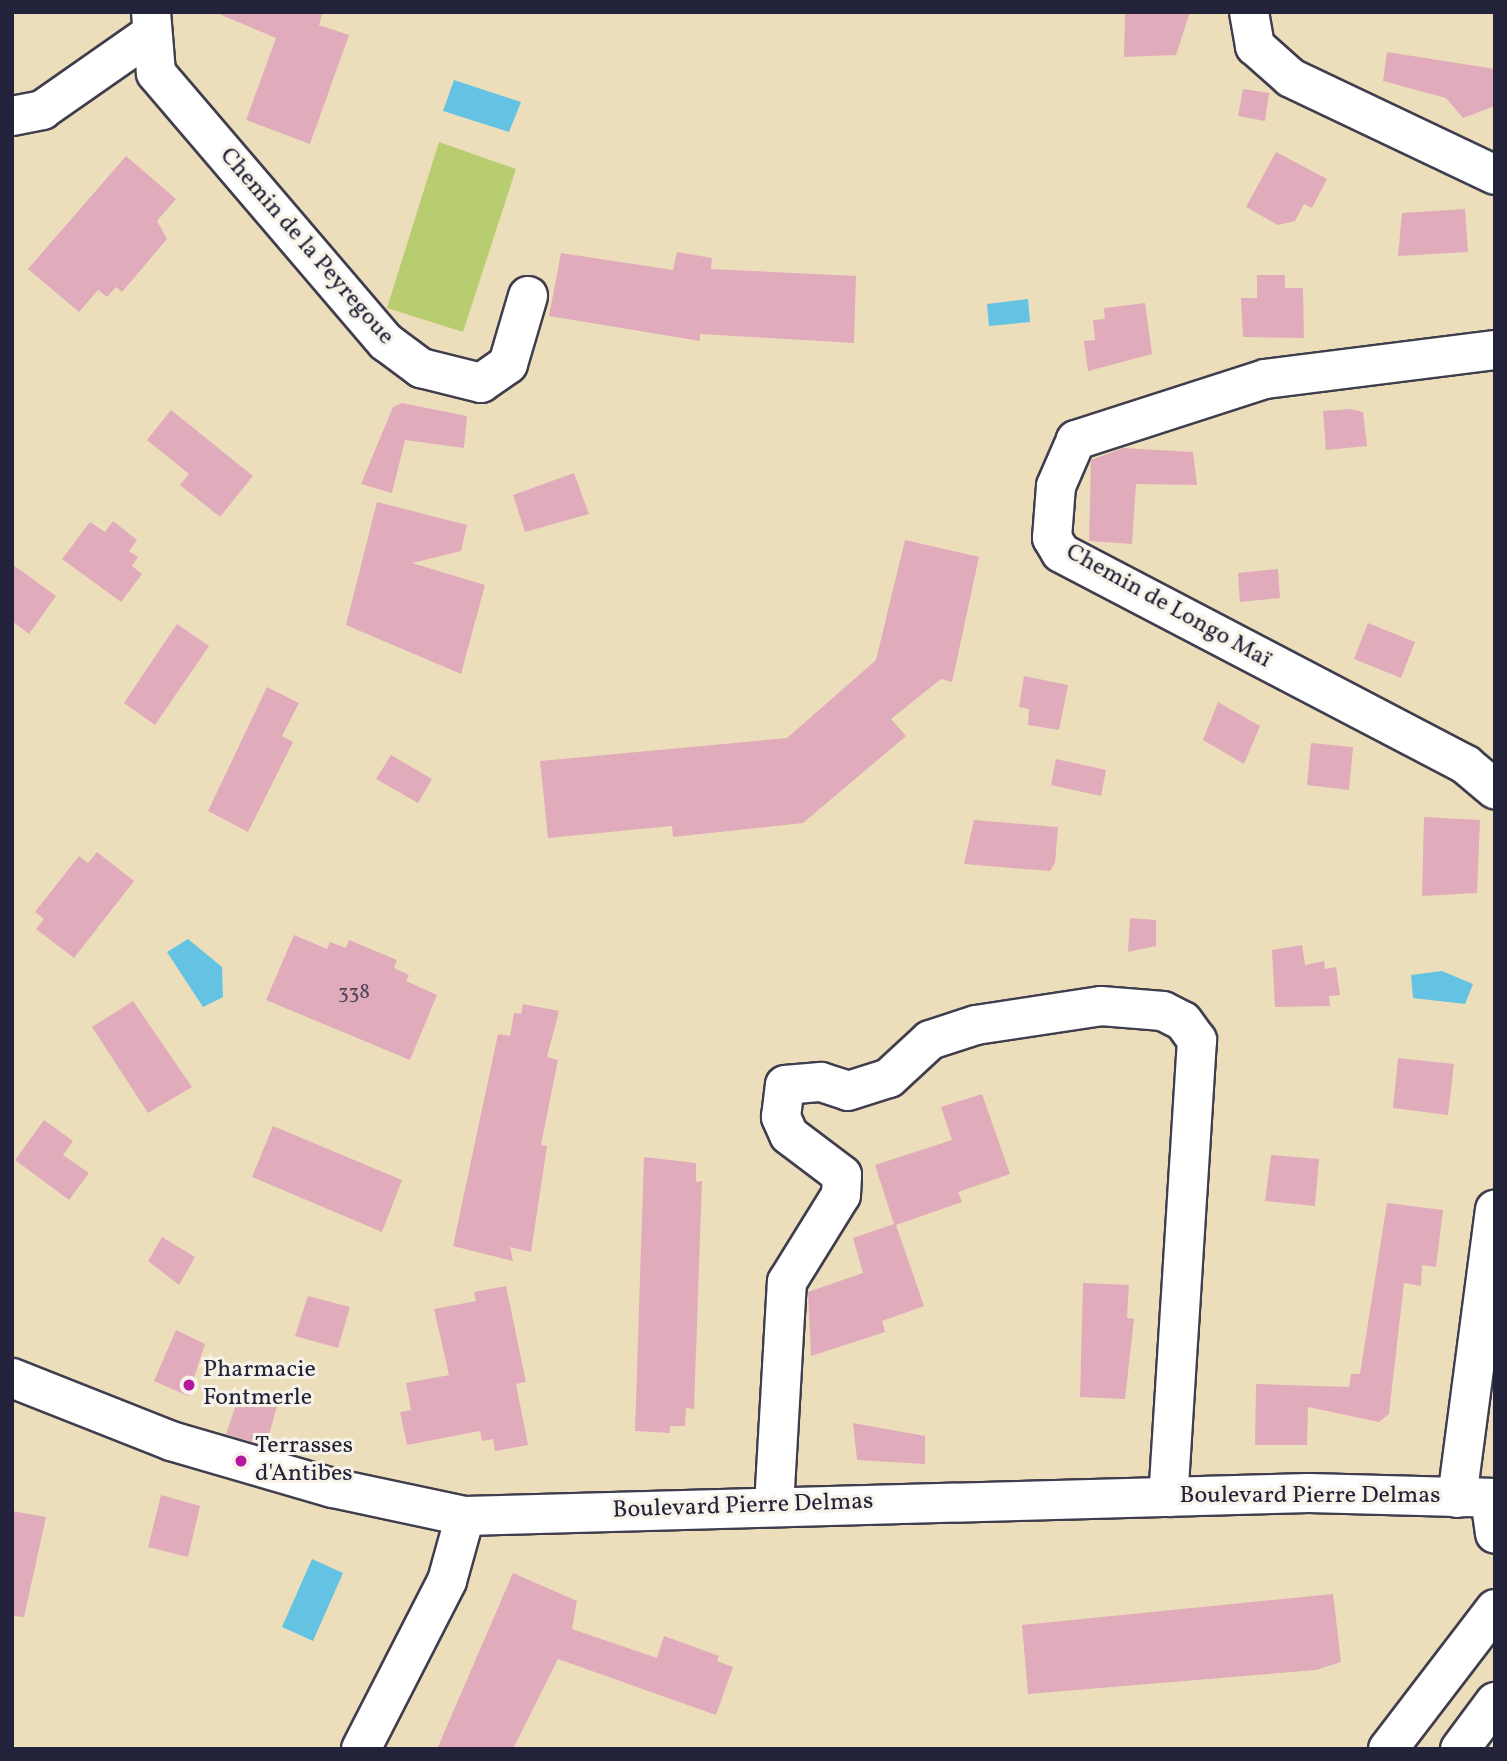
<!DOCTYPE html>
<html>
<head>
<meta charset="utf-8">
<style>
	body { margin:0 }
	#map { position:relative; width:1507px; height:1761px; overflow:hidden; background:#eddebb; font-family:Vollkorn,serif }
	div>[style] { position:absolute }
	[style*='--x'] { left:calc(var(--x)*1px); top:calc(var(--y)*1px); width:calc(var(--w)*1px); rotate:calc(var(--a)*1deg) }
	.green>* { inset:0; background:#b8cc70 }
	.water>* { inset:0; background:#64c3e2 }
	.building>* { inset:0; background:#e0acbb }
	.roads { filter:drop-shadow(2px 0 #403e4e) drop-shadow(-2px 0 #403e4e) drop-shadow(0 2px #403e4e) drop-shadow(0 -2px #403e4e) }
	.minor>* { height:38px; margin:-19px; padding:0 19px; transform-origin:19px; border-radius:19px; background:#fff }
	.highway>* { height:38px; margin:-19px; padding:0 19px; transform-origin:19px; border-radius:19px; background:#fff }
	.dots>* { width:19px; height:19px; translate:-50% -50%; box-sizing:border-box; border:4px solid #f7f3e8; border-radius:50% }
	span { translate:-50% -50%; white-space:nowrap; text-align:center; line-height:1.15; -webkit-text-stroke:6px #f7f3e8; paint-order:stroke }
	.number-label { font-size:21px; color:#52445b }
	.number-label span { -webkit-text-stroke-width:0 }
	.street-label { font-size:24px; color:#22223b }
	.poi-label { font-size:24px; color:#22223b }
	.left { translate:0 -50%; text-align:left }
	.frame { position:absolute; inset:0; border:14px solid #22223b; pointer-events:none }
</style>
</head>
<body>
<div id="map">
	<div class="green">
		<i style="clip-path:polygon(439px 142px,516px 169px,463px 332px,387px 308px)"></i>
	</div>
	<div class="water">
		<i style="clip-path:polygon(454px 80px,521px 102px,509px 132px,443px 111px)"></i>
		<i style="clip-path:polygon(1028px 299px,1030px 322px,989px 326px,987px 304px)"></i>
		<i style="clip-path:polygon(188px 939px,222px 967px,223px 997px,203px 1007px,167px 952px)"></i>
		<i style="clip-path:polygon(1442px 971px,1473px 984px,1465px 1004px,1413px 998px,1411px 975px)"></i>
		<i style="clip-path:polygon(312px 1559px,343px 1573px,313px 1641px,282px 1627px)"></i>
	</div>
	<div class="building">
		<i style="clip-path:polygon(214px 12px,323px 12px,319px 25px,349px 35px,310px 144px,246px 120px,276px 38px)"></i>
		<i style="clip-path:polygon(1125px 12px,1190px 12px,1176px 55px,1124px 57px)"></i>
		<i style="clip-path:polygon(1387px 52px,1495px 69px,1495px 106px,1463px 118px,1446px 98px,1383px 81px)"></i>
		<i style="clip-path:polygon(1243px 89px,1269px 93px,1265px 121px,1238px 116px)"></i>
		<i style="clip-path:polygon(1276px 152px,1327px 179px,1312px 208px,1304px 204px,1295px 221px,1278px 225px,1246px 207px)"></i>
		<i style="clip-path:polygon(126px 156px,176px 199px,157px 221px,167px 239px,122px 292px,116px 287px,107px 297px,98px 290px,79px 312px,28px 269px)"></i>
		<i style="clip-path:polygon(1465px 209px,1468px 252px,1398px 256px,1402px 213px)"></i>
		<i style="clip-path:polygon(677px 252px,712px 258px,711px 269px,856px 276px,854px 343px,700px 334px,700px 341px,549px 316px,561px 253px,673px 270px)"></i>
		<i style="clip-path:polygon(1257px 275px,1285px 275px,1285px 288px,1303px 288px,1304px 338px,1243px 337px,1241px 298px,1257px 298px)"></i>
		<i style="clip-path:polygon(1145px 303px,1152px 354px,1088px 371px,1084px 341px,1095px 340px,1093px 320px,1105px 319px,1104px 308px)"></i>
		<i style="clip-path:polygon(402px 403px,467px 416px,464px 448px,405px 440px,392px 493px,361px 484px,393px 407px)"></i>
		<i style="clip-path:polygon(1350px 409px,1363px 412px,1367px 446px,1326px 450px,1323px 411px)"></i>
		<i style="clip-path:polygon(171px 410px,253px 476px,220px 517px,180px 485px,189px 474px,147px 440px)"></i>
		<i style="clip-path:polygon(1123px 448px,1193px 452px,1197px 485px,1136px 484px,1132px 544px,1089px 541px,1091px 460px)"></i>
		<i style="clip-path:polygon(574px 473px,589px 514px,525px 532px,513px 495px)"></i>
		<i style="clip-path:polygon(377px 502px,467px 525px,461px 551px,412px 563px,485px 585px,461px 674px,346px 625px)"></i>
		<i style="clip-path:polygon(113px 521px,137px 540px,129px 551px,138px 557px,132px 566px,142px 574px,121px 602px,62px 559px,90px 522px,105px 532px)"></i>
		<i style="clip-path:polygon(905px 540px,979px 557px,952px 682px,941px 679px,891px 719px,906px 736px,803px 823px,673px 837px,672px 826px,548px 838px,540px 761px,787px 738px,876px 660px)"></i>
		<i style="clip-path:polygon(12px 564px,56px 596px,29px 634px,12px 621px)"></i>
		<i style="clip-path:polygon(1278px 569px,1280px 598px,1240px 602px,1238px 573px)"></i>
		<i style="clip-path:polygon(1368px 623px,1415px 642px,1401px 678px,1354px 659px)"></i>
		<i style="clip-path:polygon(177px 624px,209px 646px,155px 725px,124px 703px)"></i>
		<i style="clip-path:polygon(1024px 676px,1068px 685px,1059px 730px,1028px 725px,1029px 709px,1019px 707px)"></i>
		<i style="clip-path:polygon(267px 687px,299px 703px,282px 736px,293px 742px,248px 832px,208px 811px)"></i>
		<i style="clip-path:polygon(1218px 702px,1260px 726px,1244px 764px,1203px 740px)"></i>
		<i style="clip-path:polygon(1311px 743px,1353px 747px,1349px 790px,1307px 785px)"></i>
		<i style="clip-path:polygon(391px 755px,432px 779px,418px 803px,376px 779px)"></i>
		<i style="clip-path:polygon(1056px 759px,1106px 770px,1101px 796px,1051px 785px)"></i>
		<i style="clip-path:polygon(1424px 817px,1480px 820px,1477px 893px,1422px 896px)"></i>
		<i style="clip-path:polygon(974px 820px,1058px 827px,1055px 863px,1050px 871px,964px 864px)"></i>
		<i style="clip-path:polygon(97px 852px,134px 881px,74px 958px,36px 929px,44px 919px,35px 912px,79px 856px,88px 863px)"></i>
		<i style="clip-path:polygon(1130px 918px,1156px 920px,1156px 946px,1128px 952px)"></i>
		<i style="clip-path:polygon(294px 935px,327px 949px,330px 942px,346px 948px,349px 940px,397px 960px,394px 968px,409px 975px,406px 981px,437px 995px,410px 1060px,266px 1000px)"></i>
		<i style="clip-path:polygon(1302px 945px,1305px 965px,1324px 961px,1325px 969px,1336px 967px,1340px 995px,1329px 996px,1330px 1006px,1275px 1007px,1272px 950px)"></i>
		<i style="clip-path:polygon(133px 1001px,192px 1087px,148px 1113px,92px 1027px)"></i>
		<i style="clip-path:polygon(523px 1004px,559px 1011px,547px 1057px,558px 1060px,541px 1145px,547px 1146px,531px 1252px,510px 1247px,513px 1261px,453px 1246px,498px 1034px,510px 1036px,514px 1013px,521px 1014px)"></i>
		<i style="clip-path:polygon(1398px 1058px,1454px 1064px,1448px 1115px,1393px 1108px)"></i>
		<i style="clip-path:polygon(982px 1094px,1010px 1174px,958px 1192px,962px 1202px,896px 1225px,924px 1306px,882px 1321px,885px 1332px,811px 1356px,808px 1292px,863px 1273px,853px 1238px,894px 1224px,875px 1165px,952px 1140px,941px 1107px)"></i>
		<i style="clip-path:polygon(44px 1120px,73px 1141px,63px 1155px,89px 1173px,69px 1200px,15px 1160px)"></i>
		<i style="clip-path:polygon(273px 1126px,402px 1180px,382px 1232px,252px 1177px)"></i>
		<i style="clip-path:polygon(1271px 1155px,1319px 1159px,1315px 1206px,1265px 1201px)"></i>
		<i style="clip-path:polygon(644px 1157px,696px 1163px,696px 1182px,702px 1181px,694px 1409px,686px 1408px,685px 1426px,670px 1426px,670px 1433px,635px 1431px)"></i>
		<i style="clip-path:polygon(1387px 1203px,1443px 1210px,1436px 1267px,1422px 1265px,1421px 1286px,1404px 1283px,1389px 1414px,1379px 1422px,1308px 1407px,1307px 1445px,1255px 1445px,1256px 1384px,1349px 1387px,1351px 1374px,1360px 1374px)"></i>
		<i style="clip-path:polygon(162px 1237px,195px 1257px,179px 1285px,148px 1261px)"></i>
		<i style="clip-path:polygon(1083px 1283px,1129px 1285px,1127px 1318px,1134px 1319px,1125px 1399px,1080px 1397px)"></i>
		<i style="clip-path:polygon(506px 1286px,526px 1382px,516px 1384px,528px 1445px,495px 1451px,493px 1439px,482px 1441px,480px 1431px,407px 1445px,400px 1412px,411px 1410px,406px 1383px,449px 1375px,434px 1309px,476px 1301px,474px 1292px)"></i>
		<i style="clip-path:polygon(308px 1296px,350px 1307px,338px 1348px,295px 1336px)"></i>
		<i style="clip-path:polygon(176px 1330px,205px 1344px,188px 1396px,154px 1381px)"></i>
		<i style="clip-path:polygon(239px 1396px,277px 1406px,266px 1446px,226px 1434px)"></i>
		<i style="clip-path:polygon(853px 1423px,925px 1436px,925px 1464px,857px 1460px)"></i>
		<i style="clip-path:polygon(161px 1495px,200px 1506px,188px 1557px,148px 1547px)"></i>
		<i style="clip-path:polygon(12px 1511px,46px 1517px,24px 1617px,12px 1616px)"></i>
		<i style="clip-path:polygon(513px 1573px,577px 1601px,572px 1629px,657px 1658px,664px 1636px,719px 1656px,717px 1661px,733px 1667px,716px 1715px,558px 1659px,513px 1749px,437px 1749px)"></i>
		<i style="clip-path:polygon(1333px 1594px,1341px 1662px,1316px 1670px,1028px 1694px,1022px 1625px)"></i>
	</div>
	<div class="roads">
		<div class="minor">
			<i style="--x:151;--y:12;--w:61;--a:85.3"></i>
			<i style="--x:156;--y:73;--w:354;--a:49.5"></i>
			<i style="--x:386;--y:342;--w:44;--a:36.6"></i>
			<i style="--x:421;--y:368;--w:62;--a:14"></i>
			<i style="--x:481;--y:383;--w:33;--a:-35"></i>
			<i style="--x:508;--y:364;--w:71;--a:-73.6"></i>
			<i style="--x:1249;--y:12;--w:35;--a:80"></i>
			<i style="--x:1255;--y:46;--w:48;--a:41.6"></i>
			<i style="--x:1291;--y:78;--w:226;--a:25.4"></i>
			<i style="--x:12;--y:116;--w:31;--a:-11"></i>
			<i style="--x:42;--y:110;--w:129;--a:-34.9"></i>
			<i style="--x:1495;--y:350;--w:232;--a:172.8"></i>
			<i style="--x:1265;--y:379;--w:199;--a:162.1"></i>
			<i style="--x:1076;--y:440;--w:50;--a:113.5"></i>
			<i style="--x:1056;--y:486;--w:52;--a:94.4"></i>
			<i style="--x:1052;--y:538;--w:17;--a:59"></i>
			<i style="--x:1061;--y:553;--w:457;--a:27.6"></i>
			<i style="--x:1466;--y:765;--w:38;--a:40"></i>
			<i style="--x:12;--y:1378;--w:171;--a:21.6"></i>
			<i style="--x:171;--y:1441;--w:169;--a:16.2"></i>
			<i style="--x:333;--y:1488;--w:135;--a:12"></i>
			<i style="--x:465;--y:1516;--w:844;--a:-1.56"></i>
			<i style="--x:1309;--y:1493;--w:186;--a:1.5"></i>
			<i style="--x:1457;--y:1498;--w:291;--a:-82.5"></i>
			<i style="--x:1490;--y:1498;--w:36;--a:82"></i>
			<i style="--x:774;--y:1506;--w:224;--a:-86.7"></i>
			<i style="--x:787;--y:1282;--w:102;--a:-58.2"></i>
			<i style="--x:841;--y:1195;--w:20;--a:-87"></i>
			<i style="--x:842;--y:1175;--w:66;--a:-143"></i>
			<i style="--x:789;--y:1135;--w:20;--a:-114"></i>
			<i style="--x:781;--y:1117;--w:32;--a:-83"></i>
			<i style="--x:785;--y:1085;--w:36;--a:-5"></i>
			<i style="--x:821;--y:1082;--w:28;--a:18"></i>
			<i style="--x:848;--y:1091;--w:43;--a:-17.6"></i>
			<i style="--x:889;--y:1078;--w:56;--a:-42.8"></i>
			<i style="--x:930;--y:1040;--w:48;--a:-18.1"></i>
			<i style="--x:976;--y:1025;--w:126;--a:-8.6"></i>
			<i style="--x:1101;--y:1006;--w:62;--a:4.6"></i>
			<i style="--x:1163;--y:1011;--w:22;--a:27"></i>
			<i style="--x:1183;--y:1021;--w:24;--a:54"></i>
			<i style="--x:1197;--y:1040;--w:458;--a:93.6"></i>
			<i style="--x:361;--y:1749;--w:189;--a:-62.9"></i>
			<i style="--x:447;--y:1581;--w:67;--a:-74.5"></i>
			<i style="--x:1388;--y:1749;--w:176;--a:-52.6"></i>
		</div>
		<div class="highway">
			<i style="--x:1460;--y:1749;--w:59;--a:-53.3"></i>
		</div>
	</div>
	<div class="dots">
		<i style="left:189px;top:1385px;background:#b5179e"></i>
		<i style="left:241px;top:1461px;background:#b5179e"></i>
	</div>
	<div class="number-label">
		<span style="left:354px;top:993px">338</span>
	</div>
	<div class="street-label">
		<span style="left:306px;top:247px;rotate:49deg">Chemin de la Peyregoue</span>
		<span style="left:1168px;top:607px;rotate:29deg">Chemin de Longo Maï</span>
		<span style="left:1310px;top:1497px">Boulevard Pierre Delmas</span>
		<span style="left:743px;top:1507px;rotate:-2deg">Boulevard Pierre Delmas</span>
	</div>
	<div class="poi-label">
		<span class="left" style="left:203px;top:1385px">Pharmacie<br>Fontmerle</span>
		<span class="left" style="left:255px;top:1461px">Terrasses<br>d'Antibes</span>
	</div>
	<div class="frame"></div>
</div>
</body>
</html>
